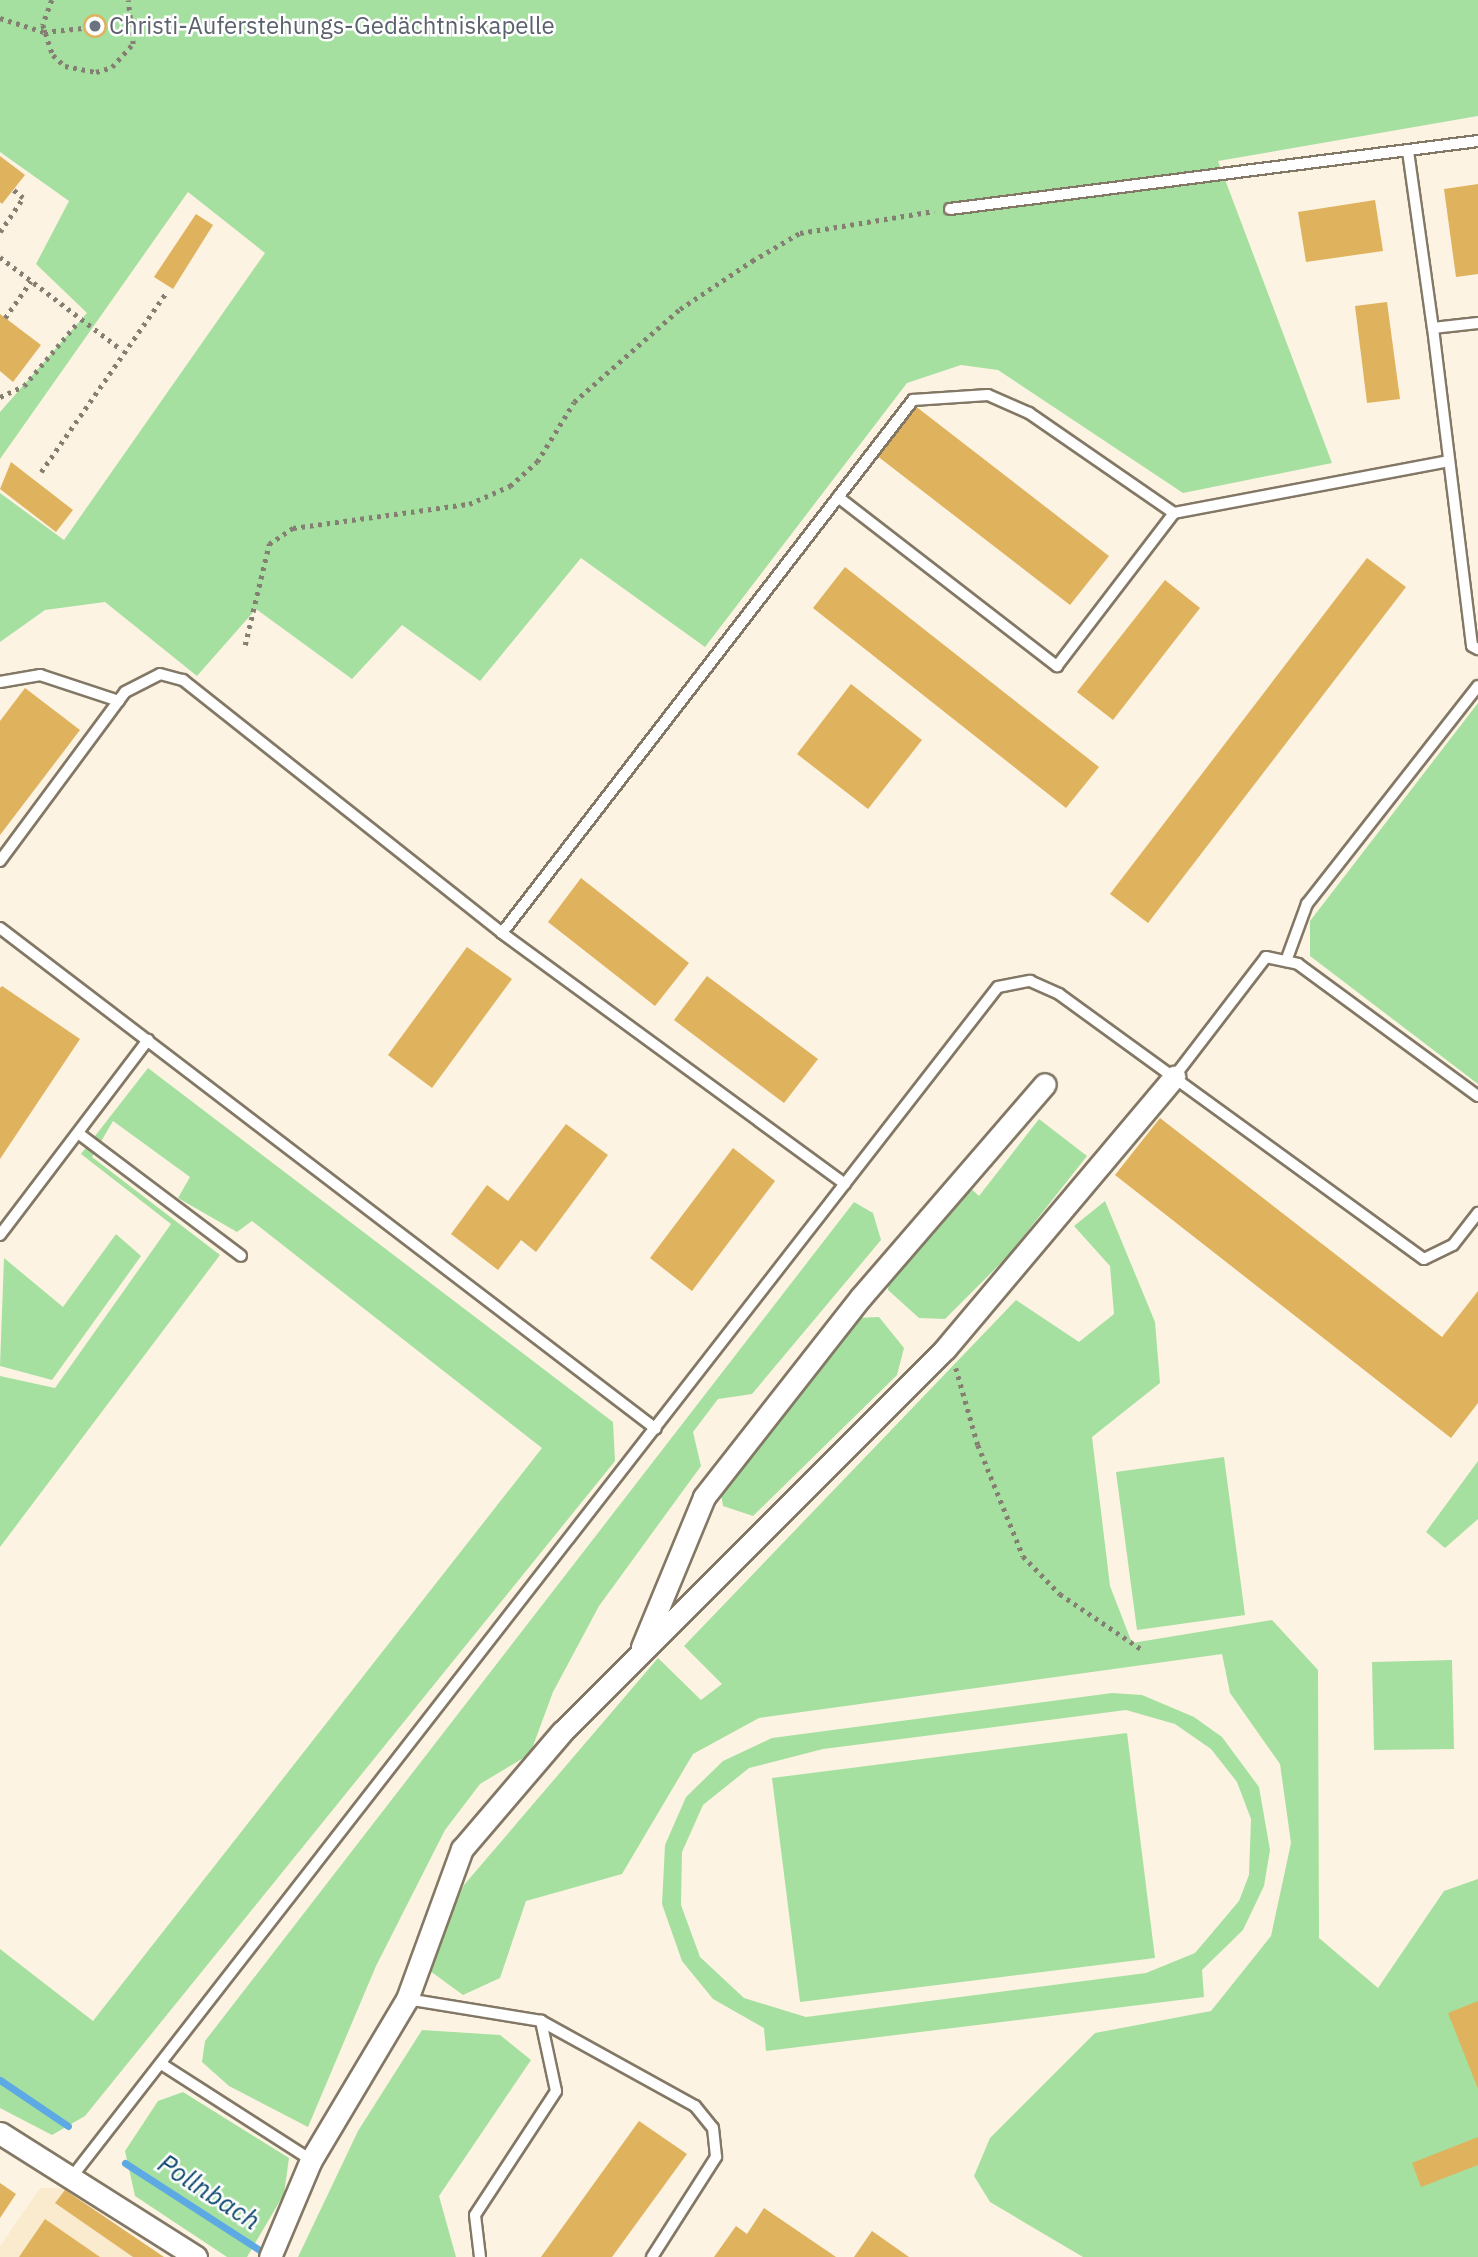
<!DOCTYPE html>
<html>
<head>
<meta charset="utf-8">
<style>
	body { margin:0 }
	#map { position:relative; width:1478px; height:2257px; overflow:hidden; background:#fdf3e2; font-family:"IBM Plex Sans",sans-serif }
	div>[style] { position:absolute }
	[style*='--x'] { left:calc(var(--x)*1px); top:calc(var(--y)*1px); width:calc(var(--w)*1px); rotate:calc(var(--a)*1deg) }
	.built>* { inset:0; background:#fbebce }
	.green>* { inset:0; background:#a5e0a0 }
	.stream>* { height:7px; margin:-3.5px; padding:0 3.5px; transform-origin:3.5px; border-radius:3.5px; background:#5da9e4 }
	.building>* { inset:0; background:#dfb25d }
	.round { border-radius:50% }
	.path>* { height:4.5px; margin-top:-2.25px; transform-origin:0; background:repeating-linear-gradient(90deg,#857e73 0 3.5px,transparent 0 8.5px) }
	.roads { filter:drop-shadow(2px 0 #837865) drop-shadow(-2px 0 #837865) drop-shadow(0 2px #837865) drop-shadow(0 -2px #837865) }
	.lane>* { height:10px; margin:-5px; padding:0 5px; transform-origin:5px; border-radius:5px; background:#fff }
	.street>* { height:21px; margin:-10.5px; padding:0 10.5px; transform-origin:10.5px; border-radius:10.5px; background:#fff }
	.dots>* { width:19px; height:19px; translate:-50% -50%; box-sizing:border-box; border:4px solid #fff; border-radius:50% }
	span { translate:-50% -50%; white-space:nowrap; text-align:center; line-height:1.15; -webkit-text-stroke:5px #fff; paint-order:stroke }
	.worship-label { font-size:24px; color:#5b616d }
	.left { translate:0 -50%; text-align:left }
	.water-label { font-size:26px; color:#0f4970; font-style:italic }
</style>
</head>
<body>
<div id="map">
	<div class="built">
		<i style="clip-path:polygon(40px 2188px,62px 2188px,164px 2257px,0 2257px,0 2246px)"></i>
	</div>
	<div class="green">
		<i style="clip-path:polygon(0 0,1478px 0,1478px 116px,1218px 161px,1332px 463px,1183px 493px,998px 370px,961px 365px,907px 383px,705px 647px,581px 558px,480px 681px,402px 625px,352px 679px,256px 609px,197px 676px,105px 602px,45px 610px,0 642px,0 493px,64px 540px,265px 253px,188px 192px,0 459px,0 412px,87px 313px,36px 264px,69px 201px,0 152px)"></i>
		<i style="clip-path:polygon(1478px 703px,1478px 1084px,1310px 956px,1310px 921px)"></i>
		<i style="clip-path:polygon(148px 1068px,613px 1422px,615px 1461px,85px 2116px,52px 2135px,0 2108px,0 1949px,93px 2021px,542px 1448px,252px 1221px,237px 1232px,178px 1198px,190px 1177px,113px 1121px,92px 1157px,220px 1255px,0 1547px,0 1376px,55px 1388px,171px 1224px,81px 1154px)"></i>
		<i style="clip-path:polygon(1039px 1119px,1087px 1156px,1008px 1256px,945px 1319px,919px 1318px,888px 1290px,889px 1276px,968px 1186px,979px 1196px)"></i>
		<i style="clip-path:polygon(1105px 1201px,1155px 1322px,1160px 1383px,1092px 1437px,1110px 1586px,1132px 1643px,1272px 1620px,1318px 1670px,1319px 1938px,1378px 1988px,1444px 1891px,1478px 1879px,1478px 2257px,1083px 2257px,990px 2202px,974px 2176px,990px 2138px,1095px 2033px,1211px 2011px,1271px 1936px,1291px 1843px,1280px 1764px,1230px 1693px,1222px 1654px,759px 1718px,693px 1754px,622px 1874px,526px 1901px,500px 1978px,463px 1995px,426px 1968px,464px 1885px,658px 1658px,701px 1700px,722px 1684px,684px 1646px,1016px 1300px,1079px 1342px,1114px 1314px,1110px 1266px,1074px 1226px)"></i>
		<i style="clip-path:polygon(854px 1202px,873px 1213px,881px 1240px,752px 1394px,718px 1399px,693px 1432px,701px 1466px,599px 1606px,553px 1692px,530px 1754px,480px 1784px,445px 1830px,376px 1966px,308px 2127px,229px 2086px,202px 2062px,205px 2041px)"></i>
		<i style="clip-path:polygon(116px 1234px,141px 1256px,52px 1380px,0 1366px,4px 1258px,63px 1307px)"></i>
		<i style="clip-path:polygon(879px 1317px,904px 1348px,897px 1375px,753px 1516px,723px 1506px,720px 1488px,855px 1318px)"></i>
		<i style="clip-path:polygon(1224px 1457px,1245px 1615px,1137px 1630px,1116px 1472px)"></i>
		<i style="clip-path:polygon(1478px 1461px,1478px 1519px,1445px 1548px,1426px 1532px)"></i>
		<i style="clip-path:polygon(1452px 1660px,1454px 1749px,1374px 1750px,1372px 1662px)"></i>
		<i style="clip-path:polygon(evenodd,1112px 1693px,1142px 1695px,1194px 1717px,1222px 1737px,1259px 1787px,1270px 1850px,1264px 1886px,1243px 1930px,1202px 1970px,1204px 1997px,766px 2051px,764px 2028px,713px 1999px,682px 1961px,662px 1904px,665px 1845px,686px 1797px,723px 1761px,772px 1738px,1112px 1693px,1126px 1710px,1175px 1724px,1211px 1749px,1237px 1782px,1251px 1819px,1249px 1875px,1239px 1901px,1195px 1953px,1146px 1973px,806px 2017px,744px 1998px,700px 1957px,681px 1905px,682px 1852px,703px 1805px,749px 1768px,823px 1749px,1126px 1710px)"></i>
		<i style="clip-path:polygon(1127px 1733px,1155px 1958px,800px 2002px,772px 1778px)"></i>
		<i style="clip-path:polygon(422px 2030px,500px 2035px,531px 2060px,439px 2196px,456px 2257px,298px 2257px,358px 2131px)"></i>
		<i style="clip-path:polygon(183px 2092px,289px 2158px,284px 2194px,247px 2257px,227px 2257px,135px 2196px,125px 2151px,158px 2101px)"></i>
	</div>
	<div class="stream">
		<i style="--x:0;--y:2080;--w:82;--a:34.1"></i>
		<i style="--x:125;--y:2163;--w:169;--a:32.9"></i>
	</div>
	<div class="building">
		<i class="round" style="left:83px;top:14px;width:24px;height:24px"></i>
		<i style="clip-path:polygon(0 156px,25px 175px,2px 204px,0 202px)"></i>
		<i style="clip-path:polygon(1478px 184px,1478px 274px,1456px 277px,1444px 189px)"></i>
		<i style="clip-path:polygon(1375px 200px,1383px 251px,1306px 262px,1298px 212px)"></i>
		<i style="clip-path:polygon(196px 214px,213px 225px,173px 289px,154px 277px)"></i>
		<i style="clip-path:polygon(1387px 302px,1400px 399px,1367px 403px,1355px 306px)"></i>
		<i style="clip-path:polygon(0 314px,41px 345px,13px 382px,0 371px)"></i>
		<i style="clip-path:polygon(914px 405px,1109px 556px,1070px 605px,876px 455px)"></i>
		<i style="clip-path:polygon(11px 462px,73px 510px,56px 532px,0 489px)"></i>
		<i style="clip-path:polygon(1367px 558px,1406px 587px,1148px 923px,1110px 894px)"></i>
		<i style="clip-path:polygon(845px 567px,1099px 767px,1066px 808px,813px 608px)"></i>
		<i style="clip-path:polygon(1165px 580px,1200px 608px,1113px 720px,1077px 692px)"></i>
		<i style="clip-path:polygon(851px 684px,922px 740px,868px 809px,797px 754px)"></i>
		<i style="clip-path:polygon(25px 688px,80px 730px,0 835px,0 721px)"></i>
		<i style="clip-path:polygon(581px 878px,689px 963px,655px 1006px,548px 922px)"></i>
		<i style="clip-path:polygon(467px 947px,512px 979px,432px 1088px,388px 1055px)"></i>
		<i style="clip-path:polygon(707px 976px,818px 1059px,784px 1103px,674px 1020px)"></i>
		<i style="clip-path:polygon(2px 986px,80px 1039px,0 1159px,0 988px)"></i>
		<i style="clip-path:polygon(1160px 1118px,1442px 1337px,1478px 1291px,1478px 1403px,1451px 1438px,1115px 1175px)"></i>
		<i style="clip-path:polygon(566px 1124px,608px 1155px,536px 1252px,521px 1240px,498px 1270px,451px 1234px,487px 1185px,508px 1201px)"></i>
		<i style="clip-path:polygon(733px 1148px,775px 1181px,692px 1291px,650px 1258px)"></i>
		<i style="clip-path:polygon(1478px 2001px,1478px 2089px,1448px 2013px)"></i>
		<i style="clip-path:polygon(639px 2121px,687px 2154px,612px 2257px,541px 2257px)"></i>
		<i style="clip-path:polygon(1478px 2137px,1478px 2165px,1421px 2187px,1412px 2163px)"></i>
		<i style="clip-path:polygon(0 2183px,16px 2194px,0 2218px)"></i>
		<i style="clip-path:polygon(65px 2190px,164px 2257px,133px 2257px,55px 2203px)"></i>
		<i style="clip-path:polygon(764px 2208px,836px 2257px,714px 2257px,736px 2226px,747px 2234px)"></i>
		<i style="clip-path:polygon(45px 2219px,100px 2257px,19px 2257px)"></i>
		<i style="clip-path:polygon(872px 2231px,909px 2257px,854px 2257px)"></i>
	</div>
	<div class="path">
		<i style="--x:52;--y:0;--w:27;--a:110"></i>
		<i style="--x:43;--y:25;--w:32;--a:72"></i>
		<i style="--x:53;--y:55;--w:16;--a:43"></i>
		<i style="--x:65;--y:66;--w:32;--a:11"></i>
		<i style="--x:96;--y:72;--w:17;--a:-17"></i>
		<i style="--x:112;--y:67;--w:31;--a:-48"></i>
		<i style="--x:133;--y:44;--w:44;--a:-96.5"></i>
		<i style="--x:0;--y:18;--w:46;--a:17.7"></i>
		<i style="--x:44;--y:32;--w:39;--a:-6"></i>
		<i style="--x:0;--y:232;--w:41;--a:-55.9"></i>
		<i style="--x:23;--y:198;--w:13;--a:-141"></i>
		<i style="--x:0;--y:257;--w:153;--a:37.3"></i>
		<i style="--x:5;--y:318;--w:45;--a:-54.9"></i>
		<i style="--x:0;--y:397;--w:26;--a:-25"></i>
		<i style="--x:24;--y:386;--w:84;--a:-49.8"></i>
		<i style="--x:41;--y:472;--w:218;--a:-55.1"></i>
		<i style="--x:245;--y:645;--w:104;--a:-76.6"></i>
		<i style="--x:269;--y:544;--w:29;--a:-34"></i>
		<i style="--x:293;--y:528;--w:178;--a:-7.8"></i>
		<i style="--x:469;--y:504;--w:45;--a:-23.7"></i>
		<i style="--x:510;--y:486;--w:36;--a:-42"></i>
		<i style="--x:537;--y:462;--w:70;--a:-58.3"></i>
		<i style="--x:574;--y:402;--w:141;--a:-41.3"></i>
		<i style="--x:680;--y:309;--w:87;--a:-33.7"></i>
		<i style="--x:752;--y:261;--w:56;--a:-30.3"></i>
		<i style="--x:800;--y:233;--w:136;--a:-9.3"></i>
		<i style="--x:956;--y:1368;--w:80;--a:74.1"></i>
		<i style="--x:978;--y:1445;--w:120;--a:67.9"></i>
		<i style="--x:1023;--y:1556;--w:53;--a:45.8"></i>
		<i style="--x:1060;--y:1594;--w:98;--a:34.2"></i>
	</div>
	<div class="roads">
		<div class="lane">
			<i style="--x:1408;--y:151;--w:179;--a:82"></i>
			<i style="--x:1433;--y:328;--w:45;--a:-6.3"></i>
			<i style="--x:950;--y:209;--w:532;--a:-7.34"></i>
			<i style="--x:1433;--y:328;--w:320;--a:83"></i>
			<i style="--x:1472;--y:646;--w:7;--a:27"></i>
			<i style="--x:838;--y:497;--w:277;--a:37.7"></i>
			<i style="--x:1057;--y:666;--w:193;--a:-52.6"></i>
			<i style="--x:1174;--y:513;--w:279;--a:-10.7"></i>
			<i style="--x:0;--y:682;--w:41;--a:-9.9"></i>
			<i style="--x:40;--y:675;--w:83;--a:18.2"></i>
			<i style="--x:0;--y:861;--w:210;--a:-53.5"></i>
			<i style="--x:125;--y:692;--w:39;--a:-27"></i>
			<i style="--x:160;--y:674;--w:24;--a:15"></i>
			<i style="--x:183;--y:680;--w:407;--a:38.4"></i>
			<i style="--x:502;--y:933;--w:425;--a:36.2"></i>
			<i style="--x:0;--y:928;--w:825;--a:37.37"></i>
			<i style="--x:502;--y:933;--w:673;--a:-52.36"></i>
			<i style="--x:913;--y:400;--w:75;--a:-3.8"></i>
			<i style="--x:988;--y:395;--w:45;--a:23.7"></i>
			<i style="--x:1029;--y:413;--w:176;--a:34.6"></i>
			<i style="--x:1286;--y:961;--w:61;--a:-69.8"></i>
			<i style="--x:1307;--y:904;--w:277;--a:-51.9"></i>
			<i style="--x:1174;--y:1077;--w:151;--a:-52.5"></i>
			<i style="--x:1266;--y:957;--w:33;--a:12"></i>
			<i style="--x:1298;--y:964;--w:223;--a:36.3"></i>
			<i style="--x:78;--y:1133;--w:204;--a:37"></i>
			<i style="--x:0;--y:1235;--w:245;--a:-52.8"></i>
			<i style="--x:407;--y:1999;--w:136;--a:9.3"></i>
			<i style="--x:541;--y:2021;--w:176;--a:28.9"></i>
			<i style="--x:695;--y:2106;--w:28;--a:51"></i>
			<i style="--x:713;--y:2128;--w:29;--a:84"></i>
			<i style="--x:716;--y:2157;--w:119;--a:122.6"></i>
			<i style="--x:163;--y:2065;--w:176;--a:32.7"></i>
			<i style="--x:71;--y:2178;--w:1509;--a:-52.11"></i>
			<i style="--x:998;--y:987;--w:33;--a:-11"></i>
			<i style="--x:1030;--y:981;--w:32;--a:24"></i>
			<i style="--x:1059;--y:994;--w:451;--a:36"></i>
			<i style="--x:1424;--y:1259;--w:32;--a:-26"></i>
			<i style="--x:1453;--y:1245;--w:41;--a:-52"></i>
			<i style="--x:480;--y:2257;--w:42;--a:-96.8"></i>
			<i style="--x:475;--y:2215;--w:148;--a:-56.8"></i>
			<i style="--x:556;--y:2091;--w:72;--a:-102.1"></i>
		</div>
		<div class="street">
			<i style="--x:642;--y:1647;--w:162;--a:-67.5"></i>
			<i style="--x:704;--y:1497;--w:254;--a:-51.9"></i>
			<i style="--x:861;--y:1297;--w:281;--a:-49.2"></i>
			<i style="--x:0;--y:2133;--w:232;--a:32.3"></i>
			<i style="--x:270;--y:2257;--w:105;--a:-67.1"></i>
			<i style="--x:311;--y:2160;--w:187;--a:-59.2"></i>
			<i style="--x:407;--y:1999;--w:160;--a:-69.9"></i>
			<i style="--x:462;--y:1849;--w:154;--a:-49.5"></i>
			<i style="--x:562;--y:1732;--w:542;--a:-45"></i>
			<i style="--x:945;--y:1349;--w:356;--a:-49.9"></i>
		</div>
	</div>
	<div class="dots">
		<i style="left:95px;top:26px;background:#6b7280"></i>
	</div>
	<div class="worship-label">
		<span class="left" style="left:109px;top:26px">Christi-Auferstehungs-Gedächtniskapelle</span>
	</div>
	<div class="water-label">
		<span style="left:209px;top:2192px;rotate:33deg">Pollnbach</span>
	</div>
</div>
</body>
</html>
